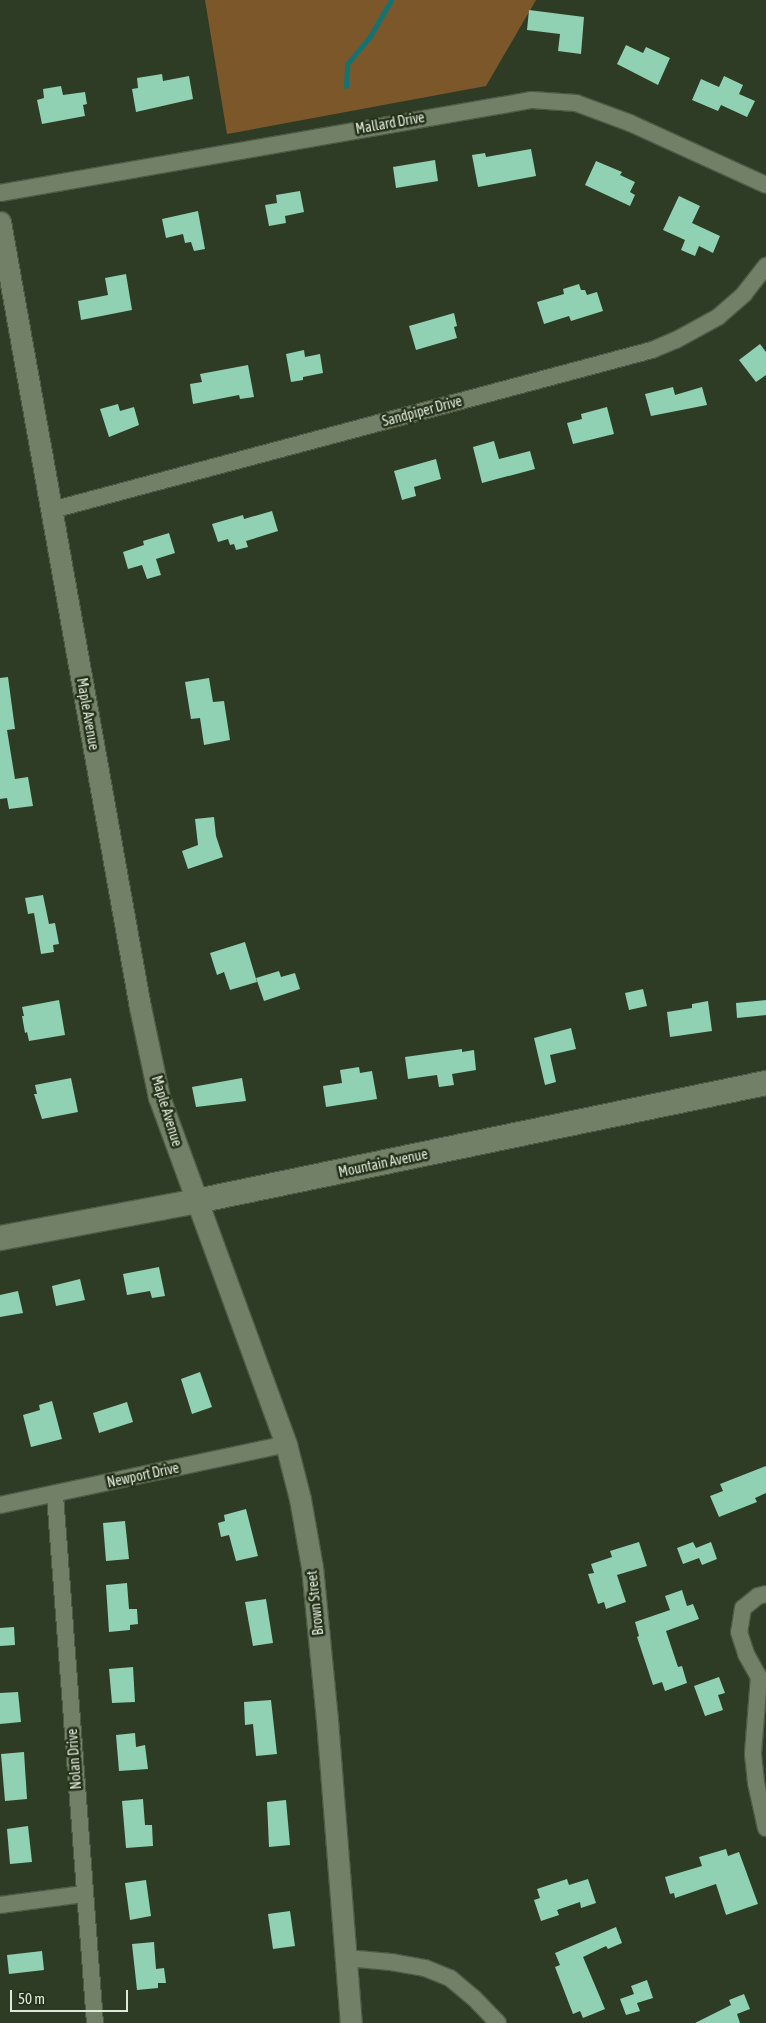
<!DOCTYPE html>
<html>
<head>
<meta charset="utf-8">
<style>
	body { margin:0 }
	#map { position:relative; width:766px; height:2023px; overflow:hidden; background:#2f3c25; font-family:"Asap Condensed",sans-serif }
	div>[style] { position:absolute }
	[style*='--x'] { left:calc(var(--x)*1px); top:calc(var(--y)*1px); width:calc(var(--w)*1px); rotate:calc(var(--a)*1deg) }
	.green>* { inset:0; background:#7b572a }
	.stream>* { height:5px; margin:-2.5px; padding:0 2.5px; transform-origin:2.5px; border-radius:2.5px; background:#147372 }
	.building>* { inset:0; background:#8fd1b2 }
	.roads { filter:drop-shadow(1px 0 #4f5a46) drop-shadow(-1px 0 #4f5a46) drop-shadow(0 1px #4f5a46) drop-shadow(0 -1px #4f5a46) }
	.minor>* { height:16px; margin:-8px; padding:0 8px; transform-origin:8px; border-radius:8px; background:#718066 }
	.tertiary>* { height:21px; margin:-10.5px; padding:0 10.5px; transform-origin:10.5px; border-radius:10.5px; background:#718066 }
	.secondary>* { height:24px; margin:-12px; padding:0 12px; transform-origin:12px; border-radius:12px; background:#718066 }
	span { translate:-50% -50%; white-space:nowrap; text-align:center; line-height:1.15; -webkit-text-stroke:5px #25321b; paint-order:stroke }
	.street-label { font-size:14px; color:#dfe8d9 }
	.scale { position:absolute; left:10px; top:1990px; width:118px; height:22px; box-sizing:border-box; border:2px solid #dfe8d9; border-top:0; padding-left:6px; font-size:15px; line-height:18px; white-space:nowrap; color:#dfe8d9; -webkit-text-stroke:4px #25321b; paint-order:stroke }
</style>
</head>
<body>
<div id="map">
	<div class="green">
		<i style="clip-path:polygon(205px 0,536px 0,486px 86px,227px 134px)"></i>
	</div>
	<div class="stream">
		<i style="--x:346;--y:86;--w:22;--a:-87"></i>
		<i style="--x:347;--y:64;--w:34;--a:-50"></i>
		<i style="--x:369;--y:38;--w:44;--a:-59.9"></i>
	</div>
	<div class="building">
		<i style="clip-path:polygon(529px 10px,584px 17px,581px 54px,558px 51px,560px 34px,527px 30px)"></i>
		<i style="clip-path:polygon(626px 45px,643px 53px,646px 47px,670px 58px,658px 85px,617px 64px)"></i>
		<i style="clip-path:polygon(162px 74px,163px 81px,189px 76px,193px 99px,136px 112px,132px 89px,138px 88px,137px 78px)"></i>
		<i style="clip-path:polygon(724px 76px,743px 85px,739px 94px,755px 101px,747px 117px,721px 105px,718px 111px,692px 100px,701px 79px,719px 87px)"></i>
		<i style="clip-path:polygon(61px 86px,63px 95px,85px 92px,87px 104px,83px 105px,85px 116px,42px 124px,37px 100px,44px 98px,43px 89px)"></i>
		<i style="clip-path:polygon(531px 149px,536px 176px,478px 187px,472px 155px,485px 153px,486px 157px)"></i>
		<i style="clip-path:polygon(435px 160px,438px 181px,396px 188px,393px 167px)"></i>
		<i style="clip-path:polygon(596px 161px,622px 172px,620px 175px,635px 182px,630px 192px,635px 195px,630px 206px,585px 185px)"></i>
		<i style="clip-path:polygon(300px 191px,304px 212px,285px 216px,286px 223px,269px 226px,265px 205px,277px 203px,276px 195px)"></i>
		<i style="clip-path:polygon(679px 196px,700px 206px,692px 223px,720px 236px,713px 253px,699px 246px,695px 256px,681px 250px,685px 240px,663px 230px)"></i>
		<i style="clip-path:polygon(198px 211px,205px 249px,194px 251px,191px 242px,185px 243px,183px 234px,166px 238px,162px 219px)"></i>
		<i style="clip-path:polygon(126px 274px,132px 310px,81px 320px,78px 301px,108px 295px,105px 278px)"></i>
		<i style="clip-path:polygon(579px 284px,581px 290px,585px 290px,587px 295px,597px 292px,603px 311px,571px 321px,569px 316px,544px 324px,537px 302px,564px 294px,563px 289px)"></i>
		<i style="clip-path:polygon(454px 313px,457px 326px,454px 327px,457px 338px,416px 350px,409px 326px)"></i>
		<i style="clip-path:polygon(760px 344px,766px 352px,766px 375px,756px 382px,739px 360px)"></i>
		<i style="clip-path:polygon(304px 350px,305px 357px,320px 354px,323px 373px,303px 377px,303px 380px,291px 382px,286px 354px)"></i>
		<i style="clip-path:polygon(248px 365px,254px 397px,240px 399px,239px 395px,193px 404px,190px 384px,202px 382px,200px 374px)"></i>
		<i style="clip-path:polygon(673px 387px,675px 395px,702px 387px,707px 405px,651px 416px,645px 394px)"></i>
		<i style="clip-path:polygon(118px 404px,120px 411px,134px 407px,139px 425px,109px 437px,100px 409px)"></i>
		<i style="clip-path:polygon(607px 407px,614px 434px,573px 444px,567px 423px,582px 419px,581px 414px)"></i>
		<i style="clip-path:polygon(494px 441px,499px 459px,530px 451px,535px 469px,482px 483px,473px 447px)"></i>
		<i style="clip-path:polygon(436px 459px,441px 479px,414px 487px,416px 496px,402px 500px,394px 471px)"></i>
		<i style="clip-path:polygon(272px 511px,278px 531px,246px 541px,248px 547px,236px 550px,234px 544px,230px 545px,228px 539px,218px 542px,212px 524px,243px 515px,244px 519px)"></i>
		<i style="clip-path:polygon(169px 533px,175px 553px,156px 559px,161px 575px,147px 579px,142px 565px,128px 569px,123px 552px,144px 545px,143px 541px)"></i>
		<i style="clip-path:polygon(8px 677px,15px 729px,7px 730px,15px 779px,28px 777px,33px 806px,9px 809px,7px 798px,0 799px,0 678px)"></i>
		<i style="clip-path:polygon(209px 678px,213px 702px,224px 701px,230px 740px,204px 745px,200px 718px,191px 719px,185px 682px)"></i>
		<i style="clip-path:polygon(214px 817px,216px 836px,223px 857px,188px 869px,182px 851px,198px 845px,195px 819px)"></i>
		<i style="clip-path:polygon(43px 895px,49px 924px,55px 923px,59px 944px,53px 945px,54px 952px,41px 954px,34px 913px,28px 914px,25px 898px)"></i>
		<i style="clip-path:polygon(245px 942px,257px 982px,230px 990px,224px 972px,217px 975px,210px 953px)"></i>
		<i style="clip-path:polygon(279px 971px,281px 977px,295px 973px,300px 989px,264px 1001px,256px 978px)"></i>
		<i style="clip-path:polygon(643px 989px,647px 1006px,629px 1010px,625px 993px)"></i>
		<i style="clip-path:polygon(59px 1000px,65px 1035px,29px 1041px,27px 1032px,25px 1033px,22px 1016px,24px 1016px,22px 1007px)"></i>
		<i style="clip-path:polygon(766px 1000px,766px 1015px,737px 1018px,736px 1003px)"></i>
		<i style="clip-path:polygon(708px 1001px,712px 1031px,670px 1037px,667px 1012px,692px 1008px,692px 1004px)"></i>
		<i style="clip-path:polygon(571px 1028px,576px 1049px,550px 1055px,556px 1082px,545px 1085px,534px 1038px)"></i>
		<i style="clip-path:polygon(462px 1049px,462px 1052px,474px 1050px,476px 1070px,452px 1074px,454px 1085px,439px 1087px,437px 1075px,408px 1079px,405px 1057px)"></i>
		<i style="clip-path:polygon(359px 1067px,360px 1073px,372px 1071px,377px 1099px,326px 1107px,323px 1086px,342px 1083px,340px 1070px)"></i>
		<i style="clip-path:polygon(71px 1078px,78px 1112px,42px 1119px,34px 1094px,37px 1094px,35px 1085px)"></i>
		<i style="clip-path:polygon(242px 1078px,246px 1101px,196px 1107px,192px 1087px)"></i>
		<i style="clip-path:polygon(159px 1267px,165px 1296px,152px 1298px,150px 1291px,127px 1295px,123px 1274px)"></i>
		<i style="clip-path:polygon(80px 1279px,85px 1300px,56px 1306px,52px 1286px)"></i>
		<i style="clip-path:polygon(18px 1291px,23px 1313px,0 1317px,0 1295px)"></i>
		<i style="clip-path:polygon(200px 1372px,212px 1407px,192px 1414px,181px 1379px)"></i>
		<i style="clip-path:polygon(52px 1401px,62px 1439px,31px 1447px,23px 1415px,40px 1410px,39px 1405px)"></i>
		<i style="clip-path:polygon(127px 1402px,133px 1422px,99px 1433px,93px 1413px)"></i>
		<i style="clip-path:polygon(766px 1466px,766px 1493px,755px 1498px,757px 1502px,719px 1517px,710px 1496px,723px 1491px,720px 1484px)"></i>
		<i style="clip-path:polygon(246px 1509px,258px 1556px,236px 1561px,229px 1535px,221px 1537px,218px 1523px,225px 1521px,224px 1515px)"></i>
		<i style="clip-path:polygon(125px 1521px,129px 1559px,106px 1561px,103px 1523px)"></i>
		<i style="clip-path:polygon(639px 1542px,647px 1566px,617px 1575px,626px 1602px,606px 1609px,604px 1602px,598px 1604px,588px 1574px,594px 1573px,591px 1564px,612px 1557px,610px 1551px)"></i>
		<i style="clip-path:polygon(693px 1542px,696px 1548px,711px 1542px,717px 1559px,702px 1565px,699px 1558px,683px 1564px,677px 1548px)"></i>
		<i style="clip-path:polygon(127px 1583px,129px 1609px,137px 1609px,138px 1624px,130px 1625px,130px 1630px,109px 1632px,106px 1585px)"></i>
		<i style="clip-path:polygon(682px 1590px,687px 1606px,693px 1604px,699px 1619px,666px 1631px,678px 1667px,682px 1666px,687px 1683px,665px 1691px,662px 1682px,653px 1685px,637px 1637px,639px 1636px,635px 1622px,670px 1610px,665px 1596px)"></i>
		<i style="clip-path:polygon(266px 1599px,273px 1643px,253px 1646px,245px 1602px)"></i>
		<i style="clip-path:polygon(14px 1627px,15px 1645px,0 1646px,0 1628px)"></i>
		<i style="clip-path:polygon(133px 1667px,135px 1702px,112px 1703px,109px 1669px)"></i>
		<i style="clip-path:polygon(719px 1677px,725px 1693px,718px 1695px,723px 1710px,705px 1716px,694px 1686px)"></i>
		<i style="clip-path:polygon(18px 1692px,21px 1722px,0 1724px,0 1693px)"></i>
		<i style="clip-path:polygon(271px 1700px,277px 1754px,256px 1756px,253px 1724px,245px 1725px,244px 1702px)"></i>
		<i style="clip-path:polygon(135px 1733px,136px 1747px,145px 1745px,148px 1769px,119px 1771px,116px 1735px)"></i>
		<i style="clip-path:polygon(24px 1752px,27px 1799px,5px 1801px,1px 1754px)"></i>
		<i style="clip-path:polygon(143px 1799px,145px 1825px,152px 1825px,153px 1846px,126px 1848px,122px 1801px)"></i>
		<i style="clip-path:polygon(286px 1800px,290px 1845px,269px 1847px,267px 1802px)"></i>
		<i style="clip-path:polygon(28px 1826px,32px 1862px,10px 1864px,7px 1829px)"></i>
		<i style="clip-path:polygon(726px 1849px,728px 1856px,739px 1852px,758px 1904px,726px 1915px,716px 1884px,675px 1898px,674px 1893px,670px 1894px,665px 1877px,702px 1866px,699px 1857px)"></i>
		<i style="clip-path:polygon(567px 1879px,569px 1885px,588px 1879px,596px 1903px,581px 1908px,580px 1902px,557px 1910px,559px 1915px,541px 1921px,534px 1900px,540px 1898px,537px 1889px)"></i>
		<i style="clip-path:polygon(146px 1880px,151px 1916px,130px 1920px,125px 1883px)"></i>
		<i style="clip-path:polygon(290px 1911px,295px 1946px,273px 1949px,268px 1914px)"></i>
		<i style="clip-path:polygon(616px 1927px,622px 1943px,608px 1949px,606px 1946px,583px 1957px,605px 2009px,583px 2018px,580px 2011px,573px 2014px,555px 1967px,560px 1965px,555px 1953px)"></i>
		<i style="clip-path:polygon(154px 1942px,156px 1969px,164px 1968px,166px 1983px,158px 1983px,158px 1988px,137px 1990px,132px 1944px)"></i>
		<i style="clip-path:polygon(42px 1951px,44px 1970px,9px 1974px,7px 1955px)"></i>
		<i style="clip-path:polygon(647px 1980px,653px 1998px,637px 2003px,640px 2011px,626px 2015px,620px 1999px,634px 1994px,631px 1986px)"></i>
		<i style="clip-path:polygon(744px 1994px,750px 2009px,737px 2014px,740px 2023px,695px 2023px,731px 2005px,729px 2000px)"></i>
	</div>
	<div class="roads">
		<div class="minor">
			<i style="--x:0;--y:193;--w:540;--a:-9.92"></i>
			<i style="--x:532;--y:100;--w:44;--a:3.9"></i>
			<i style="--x:576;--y:103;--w:58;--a:20.3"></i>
			<i style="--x:630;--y:123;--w:149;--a:24.5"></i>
			<i style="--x:52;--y:510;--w:621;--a:-14.93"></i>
			<i style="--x:652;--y:350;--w:26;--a:-23"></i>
			<i style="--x:676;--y:340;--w:48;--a:-28.7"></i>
			<i style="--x:718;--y:317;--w:35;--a:-41"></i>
			<i style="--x:744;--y:294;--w:36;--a:-52"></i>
			<i style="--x:55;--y:1495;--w:530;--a:85.67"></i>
			<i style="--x:0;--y:1505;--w:292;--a:-12"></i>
			<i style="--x:766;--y:1594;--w:8;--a:166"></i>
			<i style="--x:758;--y:1596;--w:19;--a:141"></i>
			<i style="--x:743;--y:1608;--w:24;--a:99"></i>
			<i style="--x:739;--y:1632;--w:23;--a:72"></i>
			<i style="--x:746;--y:1654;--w:26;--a:61"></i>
			<i style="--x:759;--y:1677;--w:77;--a:94.5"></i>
			<i style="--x:753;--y:1754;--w:29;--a:84"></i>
			<i style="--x:756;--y:1783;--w:46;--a:77.5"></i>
			<i style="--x:0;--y:1905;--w:84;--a:-7.5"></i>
			<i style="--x:346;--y:1958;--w:45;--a:5.1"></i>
			<i style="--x:391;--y:1962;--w:35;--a:10"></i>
			<i style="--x:425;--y:1968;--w:27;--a:22"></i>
			<i style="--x:450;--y:1978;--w:30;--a:40"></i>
			<i style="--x:473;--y:1997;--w:36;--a:46"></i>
		</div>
		<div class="tertiary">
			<i style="--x:0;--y:222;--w:797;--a:79.89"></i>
			<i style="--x:140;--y:1007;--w:92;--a:78.1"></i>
			<i style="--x:159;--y:1097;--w:370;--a:69.9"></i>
			<i style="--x:286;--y:1444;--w:57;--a:75.7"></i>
			<i style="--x:300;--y:1499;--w:69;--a:80"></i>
			<i style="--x:312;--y:1567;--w:154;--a:84.4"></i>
			<i style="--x:327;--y:1720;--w:304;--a:85.5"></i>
		</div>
		<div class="secondary">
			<i style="--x:0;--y:1238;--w:200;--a:-10.6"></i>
			<i style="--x:197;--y:1201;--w:581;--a:-11.72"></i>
		</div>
	</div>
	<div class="street-label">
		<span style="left:390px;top:123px;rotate:-10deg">Mallard Drive</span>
		<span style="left:422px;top:411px;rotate:-15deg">Sandpiper Drive</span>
		<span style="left:88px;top:714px;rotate:80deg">Maple Avenue</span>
		<span style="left:167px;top:1111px;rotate:73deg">Maple Avenue</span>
		<span style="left:383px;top:1163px;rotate:-12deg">Mountain Avenue</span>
		<span style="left:143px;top:1475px;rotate:-12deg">Newport Drive</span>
		<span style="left:315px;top:1603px;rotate:-96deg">Brown Street</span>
		<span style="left:74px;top:1759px;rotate:-94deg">Nolan Drive</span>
	</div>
	<div class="scale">50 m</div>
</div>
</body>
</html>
